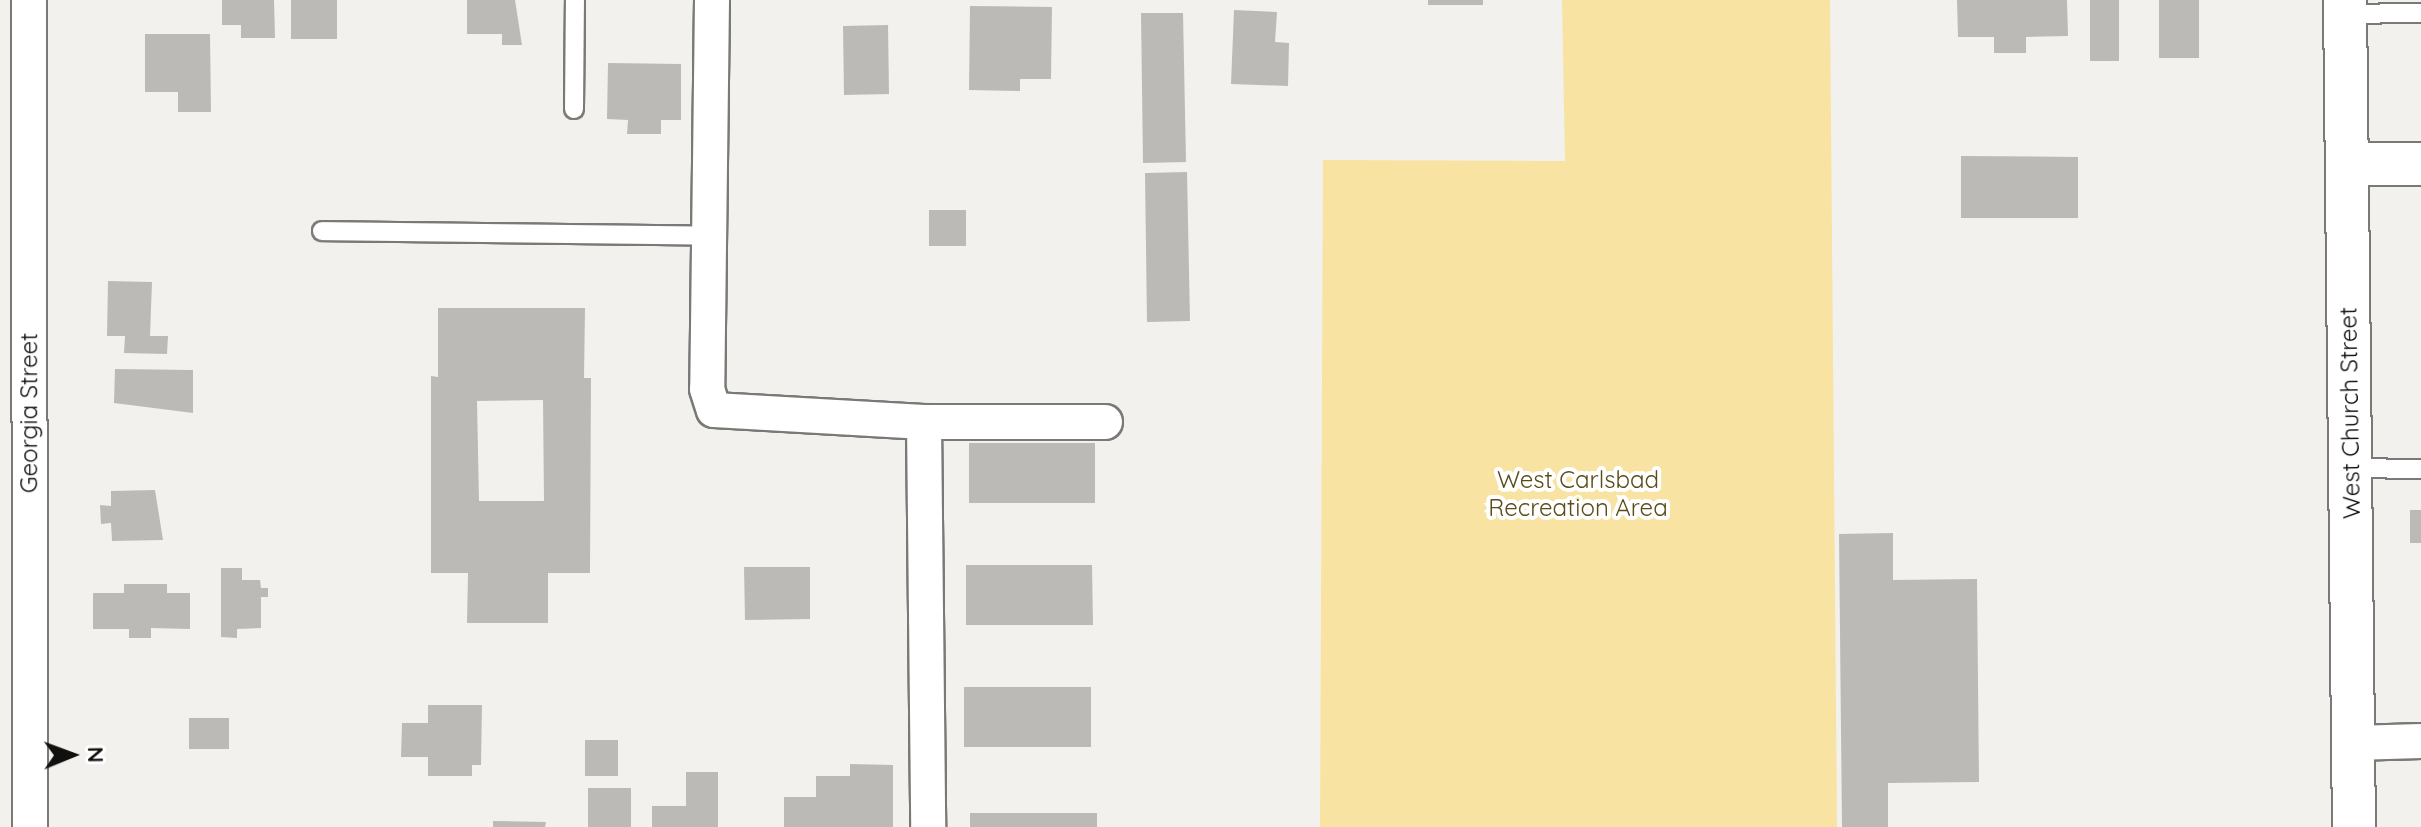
<!DOCTYPE html>
<html>
<head>
<meta charset="utf-8">
<style>
	body { margin:0 }
	#map { position:relative; width:2421px; height:827px; overflow:hidden; background:#f2f1ee; font-family:Quicksand,sans-serif }
	div>[style] { position:absolute }
	[style*='--x'] { left:calc(var(--x)*1px); top:calc(var(--y)*1px); width:calc(var(--w)*1px); rotate:calc(var(--a)*1deg) }
	.green>* { inset:0; background:#f8e3a3 }
	.building>* { inset:0; background:#bbbab7 }
	.roads { filter:drop-shadow(2px 0 #7a7976) drop-shadow(-2px 0 #7a7976) drop-shadow(0 2px #7a7976) drop-shadow(0 -2px #7a7976) }
	.service>* { height:18px; margin:-9px; padding:0 9px; transform-origin:9px; border-radius:9px; background:#fff }
	.minor>* { height:34px; margin:-17px; padding:0 17px; transform-origin:17px; border-radius:17px; background:#fff }
	.tertiary>* { height:42px; margin:-21px; padding:0 21px; transform-origin:21px; border-radius:21px; background:#fff }
	span { translate:-50% -50%; white-space:nowrap; text-align:center; line-height:1.15; -webkit-text-stroke:8px #fff; paint-order:stroke }
	.street-label { font-size:24px; color:#10100f }
	.park-label { font-size:24px; color:#5b4c1a }
	.north { position:absolute; left:32px; top:715px; width:80px; height:80px; -webkit-text-stroke:6px #fff; paint-order:stroke; rotate:89deg; font-size:22px; font-weight:700; line-height:32px; text-align:center; color:#10100f }
	.north::after { content:''; display:block; margin:auto; width:28px; height:36px; background:#10100f; clip-path:polygon(50% 0,100% 100%,50% 72%,0 100%) }
</style>
</head>
<body>
<div id="map">
	<div class="green">
		<i style="clip-path:polygon(1562px 0,1830px 0,1837px 827px,1320px 827px,1323px 160px,1565px 161px)"></i>
	</div>
	<div class="building">
		<i style="clip-path:polygon(222px 0,274px 0,275px 38px,241px 38px,241px 25px,222px 25px)"></i>
		<i style="clip-path:polygon(291px 0,337px 0,337px 39px,291px 39px)"></i>
		<i style="clip-path:polygon(467px 0,515px 0,522px 45px,502px 45px,502px 34px,467px 34px)"></i>
		<i style="clip-path:polygon(1428px 0,1483px 0,1483px 5px,1428px 5px)"></i>
		<i style="clip-path:polygon(1957px 0,2067px 0,2068px 36px,2026px 37px,2026px 53px,1994px 53px,1994px 37px,1958px 37px)"></i>
		<i style="clip-path:polygon(2090px 0,2119px 0,2119px 61px,2090px 61px)"></i>
		<i style="clip-path:polygon(2159px 0,2199px 0,2199px 58px,2159px 58px)"></i>
		<i style="clip-path:polygon(970px 6px,1052px 7px,1051px 79px,1020px 79px,1020px 91px,969px 90px)"></i>
		<i style="clip-path:polygon(1234px 10px,1277px 12px,1275px 42px,1289px 43px,1288px 86px,1231px 84px)"></i>
		<i style="clip-path:polygon(1141px 13px,1183px 13px,1186px 162px,1143px 163px)"></i>
		<i style="clip-path:polygon(888px 25px,889px 94px,844px 95px,843px 26px)"></i>
		<i style="clip-path:polygon(145px 34px,210px 34px,211px 112px,178px 112px,178px 92px,145px 92px)"></i>
		<i style="clip-path:polygon(608px 63px,681px 64px,681px 120px,661px 120px,661px 134px,627px 134px,628px 120px,607px 119px)"></i>
		<i style="clip-path:polygon(1961px 156px,2078px 157px,2078px 218px,1961px 218px)"></i>
		<i style="clip-path:polygon(1187px 172px,1190px 321px,1147px 322px,1145px 173px)"></i>
		<i style="clip-path:polygon(929px 210px,966px 210px,966px 246px,929px 246px)"></i>
		<i style="clip-path:polygon(108px 281px,152px 282px,150px 336px,168px 336px,167px 354px,124px 353px,125px 336px,107px 336px)"></i>
		<i style="clip-path:polygon(evenodd,438px 308px,585px 308px,584px 378px,591px 378px,590px 573px,548px 573px,548px 623px,467px 623px,468px 573px,431px 573px,431px 376px,438px 377px,438px 308px,543px 400px,544px 501px,479px 501px,477px 401px,543px 400px)"></i>
		<i style="clip-path:polygon(115px 369px,193px 370px,193px 413px,114px 403px)"></i>
		<i style="clip-path:polygon(969px 443px,1095px 443px,1095px 503px,969px 503px)"></i>
		<i style="clip-path:polygon(155px 490px,163px 540px,112px 541px,111px 523px,101px 524px,100px 505px,111px 506px,111px 491px)"></i>
		<i style="clip-path:polygon(2410px 510px,2421px 510px,2421px 543px,2410px 543px)"></i>
		<i style="clip-path:polygon(1893px 533px,1893px 580px,1977px 579px,1979px 782px,1888px 783px,1888px 827px,1842px 827px,1839px 534px)"></i>
		<i style="clip-path:polygon(966px 565px,1092px 565px,1093px 625px,966px 625px)"></i>
		<i style="clip-path:polygon(744px 567px,810px 567px,810px 619px,745px 620px)"></i>
		<i style="clip-path:polygon(221px 568px,242px 568px,242px 580px,260px 580px,261px 588px,268px 588px,268px 597px,261px 597px,261px 628px,237px 629px,237px 638px,221px 637px)"></i>
		<i style="clip-path:polygon(124px 584px,167px 584px,167px 593px,190px 593px,190px 629px,151px 628px,151px 638px,129px 638px,129px 629px,93px 629px,93px 593px,124px 593px)"></i>
		<i style="clip-path:polygon(964px 687px,1091px 687px,1091px 747px,964px 747px)"></i>
		<i style="clip-path:polygon(428px 705px,482px 705px,481px 765px,472px 765px,472px 776px,428px 776px,428px 757px,401px 757px,402px 723px,428px 723px)"></i>
		<i style="clip-path:polygon(189px 718px,229px 718px,229px 749px,189px 749px)"></i>
		<i style="clip-path:polygon(585px 740px,618px 740px,618px 776px,585px 776px)"></i>
		<i style="clip-path:polygon(850px 764px,893px 765px,893px 827px,784px 827px,784px 797px,816px 797px,816px 776px,850px 776px)"></i>
		<i style="clip-path:polygon(686px 772px,718px 772px,718px 827px,652px 827px,652px 806px,686px 806px)"></i>
		<i style="clip-path:polygon(588px 788px,631px 788px,631px 827px,588px 827px)"></i>
		<i style="clip-path:polygon(970px 813px,1097px 813px,1097px 827px,970px 827px)"></i>
		<i style="clip-path:polygon(493px 821px,546px 822px,545px 827px,493px 827px)"></i>
	</div>
	<div class="roads">
		<div class="service">
			<i style="--x:2345;--y:14;--w:76;--a:-0.8"></i>
			<i style="--x:574;--y:109;--w:109;--a:-89.5"></i>
			<i style="--x:322;--y:231;--w:387;--a:0.7"></i>
			<i style="--x:2350;--y:468;--w:71;--a:0.8"></i>
		</div>
		<div class="minor">
			<i style="--x:29;--y:0;--w:827;--a:89.93"></i>
			<i style="--x:712;--y:0;--w:389;--a:90.7"></i>
			<i style="--x:707;--y:389;--w:22;--a:72"></i>
			<i style="--x:714;--y:410;--w:210;--a:3.3"></i>
			<i style="--x:924;--y:422;--w:181;--a:0"></i>
			<i style="--x:924;--y:422;--w:405;--a:89.4"></i>
			<i style="--x:2354;--y:743;--w:67;--a:-1.7"></i>
		</div>
		<div class="tertiary">
			<i style="--x:2345;--y:0;--w:827;--a:89.38"></i>
			<i style="--x:2348;--y:164;--w:73;--a:0"></i>
		</div>
	</div>
	<div class="street-label">
		<span style="left:29px;top:413px;rotate:-90deg">Georgia Street</span>
		<span style="left:2350px;top:413px;rotate:-91deg">West Church Street</span>
	</div>
	<div class="park-label">
		<span style="left:1578px;top:494px">West Carlsbad<br>Recreation Area</span>
	</div>
	<div class="north">N</div>
</div>
</body>
</html>
